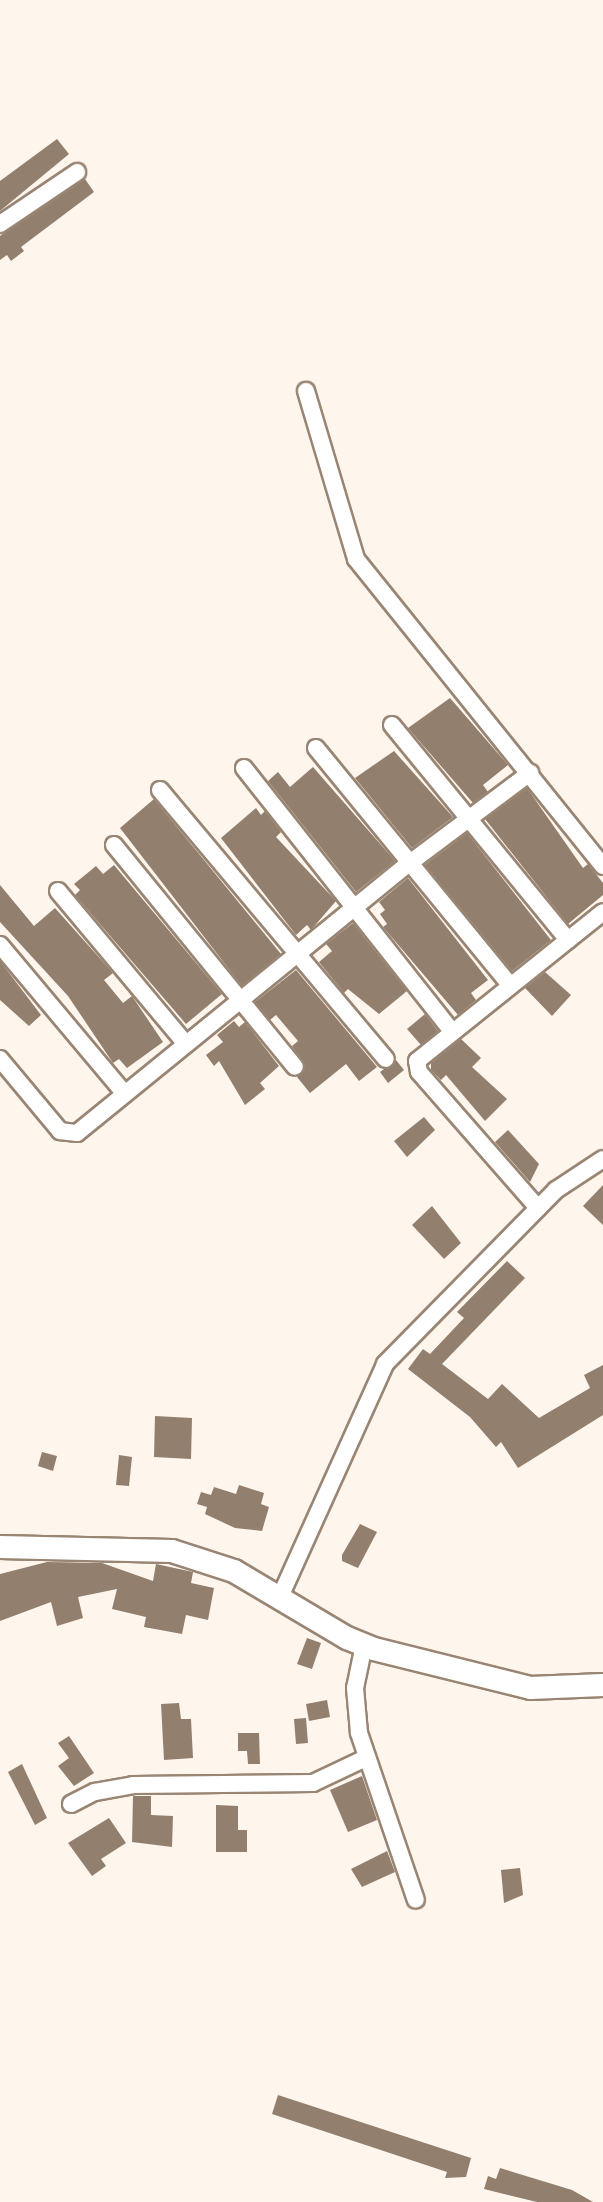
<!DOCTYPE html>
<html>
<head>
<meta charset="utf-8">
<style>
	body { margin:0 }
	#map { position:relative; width:603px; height:2202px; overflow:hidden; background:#fef5ed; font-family:"Roboto Serif",serif }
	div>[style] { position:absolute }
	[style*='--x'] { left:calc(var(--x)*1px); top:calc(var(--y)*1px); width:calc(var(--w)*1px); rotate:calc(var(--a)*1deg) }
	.building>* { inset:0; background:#937f6e }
	.roads { filter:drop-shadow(2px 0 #998573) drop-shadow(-2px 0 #998573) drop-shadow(0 2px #998573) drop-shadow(0 -2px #998573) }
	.street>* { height:16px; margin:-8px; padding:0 8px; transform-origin:8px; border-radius:8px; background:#fff }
	.secondary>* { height:22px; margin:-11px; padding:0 11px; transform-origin:11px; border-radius:11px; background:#fff }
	span { translate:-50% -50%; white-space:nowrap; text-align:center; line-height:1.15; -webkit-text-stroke:6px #fef5ed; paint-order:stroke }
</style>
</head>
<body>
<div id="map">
	<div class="building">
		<i style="clip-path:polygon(57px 139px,69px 154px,0 211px,0 181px)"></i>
		<i style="clip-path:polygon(85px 179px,94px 192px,21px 247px,24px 251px,11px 261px,7px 255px,0 260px,0 236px)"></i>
		<i style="clip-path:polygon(450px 698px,508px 765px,483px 785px,488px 792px,473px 803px,408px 728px)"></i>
		<i style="clip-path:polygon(394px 751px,453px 817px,412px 848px,355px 778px)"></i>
		<i style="clip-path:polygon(313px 767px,395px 861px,356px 892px,268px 781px,278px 772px,290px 787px)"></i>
		<i style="clip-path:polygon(527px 788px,583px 868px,588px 864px,603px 883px,603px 895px,568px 924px,485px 819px)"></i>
		<i style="clip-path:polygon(154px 799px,281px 954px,242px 986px,120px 828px)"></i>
		<i style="clip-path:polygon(256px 808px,261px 815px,265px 811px,281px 832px,276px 837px,336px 901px,311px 930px,307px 925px,296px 935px,221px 838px)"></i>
		<i style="clip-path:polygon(467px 833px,551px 940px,512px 971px,425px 865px)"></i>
		<i style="clip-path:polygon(114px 865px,222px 994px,186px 1024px,75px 895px,80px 890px,74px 884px,90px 871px,96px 866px,103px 874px)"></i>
		<i style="clip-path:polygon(408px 878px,488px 980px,471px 993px,476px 1000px,458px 1015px,383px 927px,387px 924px,380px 914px,385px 910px,379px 902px)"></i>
		<i style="clip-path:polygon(0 885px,34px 926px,55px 908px,113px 973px,104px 980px,123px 1003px,132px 996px,163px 1042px,127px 1068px,119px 1059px,113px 1063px,68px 996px,0 922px)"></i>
		<i style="clip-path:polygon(353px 923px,407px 991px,379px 1014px,348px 989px,344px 993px,319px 962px,332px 951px,326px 944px)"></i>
		<i style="clip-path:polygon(0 961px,41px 1015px,29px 1026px,0 1000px)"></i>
		<i style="clip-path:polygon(296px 970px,377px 1067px,359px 1081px,346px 1064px,310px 1093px,297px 1077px,305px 1066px,292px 1046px,298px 1041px,276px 1015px,270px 1020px,255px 1002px)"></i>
		<i style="clip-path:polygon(545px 972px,571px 995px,552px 1016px,525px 988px)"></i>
		<i style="clip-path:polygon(425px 1014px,438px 1031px,421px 1045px,407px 1029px)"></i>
		<i style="clip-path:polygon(234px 1021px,239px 1027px,245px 1022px,279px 1066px,260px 1083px,265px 1089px,245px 1105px,219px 1061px,214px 1066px,206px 1055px,223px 1042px,217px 1035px)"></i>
		<i style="clip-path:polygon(461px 1039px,481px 1058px,472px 1067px,507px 1099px,485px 1121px,446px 1075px,441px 1080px,431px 1070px,431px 1063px)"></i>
		<i style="clip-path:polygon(396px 1060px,404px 1070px,388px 1083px,380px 1072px)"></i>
		<i style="clip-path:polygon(424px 1117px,435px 1130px,407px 1157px,394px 1141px)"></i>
		<i style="clip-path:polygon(508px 1130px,539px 1164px,530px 1182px,495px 1142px)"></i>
		<i style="clip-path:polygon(603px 1185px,603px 1225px,583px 1206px)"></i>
		<i style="clip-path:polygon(432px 1206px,461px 1243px,444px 1259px,412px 1225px)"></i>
		<i style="clip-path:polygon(507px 1261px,525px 1278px,442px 1364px,488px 1399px,502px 1384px,539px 1418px,590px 1388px,584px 1375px,603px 1365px,603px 1415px,518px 1468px,501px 1442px,496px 1447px,470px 1417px,408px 1369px,423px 1349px,430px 1354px,464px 1318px,457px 1312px)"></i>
		<i style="clip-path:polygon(155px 1416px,192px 1418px,191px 1459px,154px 1457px)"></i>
		<i style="clip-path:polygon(42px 1452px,57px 1456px,53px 1471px,38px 1466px)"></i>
		<i style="clip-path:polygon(119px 1455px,132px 1457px,129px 1486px,116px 1485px)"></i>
		<i style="clip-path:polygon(239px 1485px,264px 1493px,261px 1504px,269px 1507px,262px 1531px,235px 1528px,205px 1514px,207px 1507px,197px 1504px,201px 1492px,211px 1495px,214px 1487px,236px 1494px)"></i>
		<i style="clip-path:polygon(360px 1524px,377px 1532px,358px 1568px,342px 1561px,342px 1555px)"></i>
		<i style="clip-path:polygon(47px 1562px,102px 1563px,153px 1581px,156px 1564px,193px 1572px,191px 1583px,214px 1588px,208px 1620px,186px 1615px,182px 1634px,144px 1627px,146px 1617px,112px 1609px,117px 1589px,78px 1597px,83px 1618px,57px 1626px,51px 1602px,0 1621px,0 1574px)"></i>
		<i style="clip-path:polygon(307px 1638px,321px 1643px,312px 1669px,297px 1664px)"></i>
		<i style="clip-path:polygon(327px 1700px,330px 1717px,309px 1721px,306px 1704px)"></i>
		<i style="clip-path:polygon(179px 1703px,181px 1719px,191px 1719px,193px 1758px,164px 1760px,161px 1704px)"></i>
		<i style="clip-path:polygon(306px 1718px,308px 1743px,296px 1744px,294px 1719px)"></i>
		<i style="clip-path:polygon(238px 1733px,259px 1733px,260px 1764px,248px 1764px,247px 1751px,238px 1751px)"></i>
		<i style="clip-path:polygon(69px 1736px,94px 1773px,74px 1786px,58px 1766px,69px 1758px,58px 1743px)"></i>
		<i style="clip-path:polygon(22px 1764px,47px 1818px,35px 1825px,8px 1772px)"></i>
		<i style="clip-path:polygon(362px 1776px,377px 1820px,348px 1832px,330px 1790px)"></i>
		<i style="clip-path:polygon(133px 1796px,151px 1796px,151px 1815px,173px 1816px,172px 1847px,132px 1842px)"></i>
		<i style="clip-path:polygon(216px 1805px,238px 1806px,238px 1830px,247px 1830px,247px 1852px,216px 1852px)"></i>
		<i style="clip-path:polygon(109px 1818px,126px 1843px,101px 1859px,106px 1866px,92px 1876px,68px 1843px)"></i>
		<i style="clip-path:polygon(387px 1851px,395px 1872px,362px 1887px,351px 1869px)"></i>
		<i style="clip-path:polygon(520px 1868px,523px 1895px,504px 1903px,501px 1870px)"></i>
		<i style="clip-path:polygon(278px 2095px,471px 2158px,466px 2177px,445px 2178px,447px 2172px,272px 2114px)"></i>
		<i style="clip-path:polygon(500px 2168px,572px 2190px,593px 2202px,537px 2202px,484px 2189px,488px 2176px,496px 2179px)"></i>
	</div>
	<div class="roads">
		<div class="street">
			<i style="--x:0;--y:224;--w:93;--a:-34"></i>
			<i style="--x:306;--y:391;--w:175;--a:73.4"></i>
			<i style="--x:356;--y:559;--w:394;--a:51.2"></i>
			<i style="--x:392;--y:725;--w:278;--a:50.7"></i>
			<i style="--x:316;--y:748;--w:306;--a:50.7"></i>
			<i style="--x:244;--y:768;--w:334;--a:51.7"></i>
			<i style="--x:160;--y:790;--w:351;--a:50"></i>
			<i style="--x:114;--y:845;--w:286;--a:50.8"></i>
			<i style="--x:58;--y:891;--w:198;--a:50.1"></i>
			<i style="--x:0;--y:945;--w:194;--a:50"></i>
			<i style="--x:0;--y:1059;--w:94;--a:50.2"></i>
			<i style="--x:60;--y:1131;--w:17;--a:7"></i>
			<i style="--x:77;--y:1133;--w:430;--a:-39.1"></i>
			<i style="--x:411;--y:862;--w:149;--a:-36.8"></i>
			<i style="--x:538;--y:1208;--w:181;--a:-131.2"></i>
			<i style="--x:419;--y:1072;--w:11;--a:-100"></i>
			<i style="--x:417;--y:1061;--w:238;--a:-38.7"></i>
			<i style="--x:280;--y:1597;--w:256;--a:-65.7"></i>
			<i style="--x:385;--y:1364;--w:244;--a:-45.5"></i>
			<i style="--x:556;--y:1190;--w:56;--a:-33.4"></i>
			<i style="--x:364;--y:1645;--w:44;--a:101.8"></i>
			<i style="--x:355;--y:1688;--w:45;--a:84.9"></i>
			<i style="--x:359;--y:1733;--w:176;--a:71.2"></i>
			<i style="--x:71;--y:1804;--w:27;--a:-27"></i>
			<i style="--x:95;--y:1792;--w:39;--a:-10"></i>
			<i style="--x:133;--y:1785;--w:180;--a:-0.6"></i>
			<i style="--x:313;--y:1783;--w:59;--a:-25.3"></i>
		</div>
		<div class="secondary">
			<i style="--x:0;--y:1547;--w:172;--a:1.3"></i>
			<i style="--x:172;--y:1551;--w:65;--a:17.9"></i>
			<i style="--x:234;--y:1571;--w:131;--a:30.7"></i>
			<i style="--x:347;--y:1638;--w:29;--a:22"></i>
			<i style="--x:374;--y:1649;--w:161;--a:14"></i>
			<i style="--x:530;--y:1688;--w:73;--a:-2.4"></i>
		</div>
	</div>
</div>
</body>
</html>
